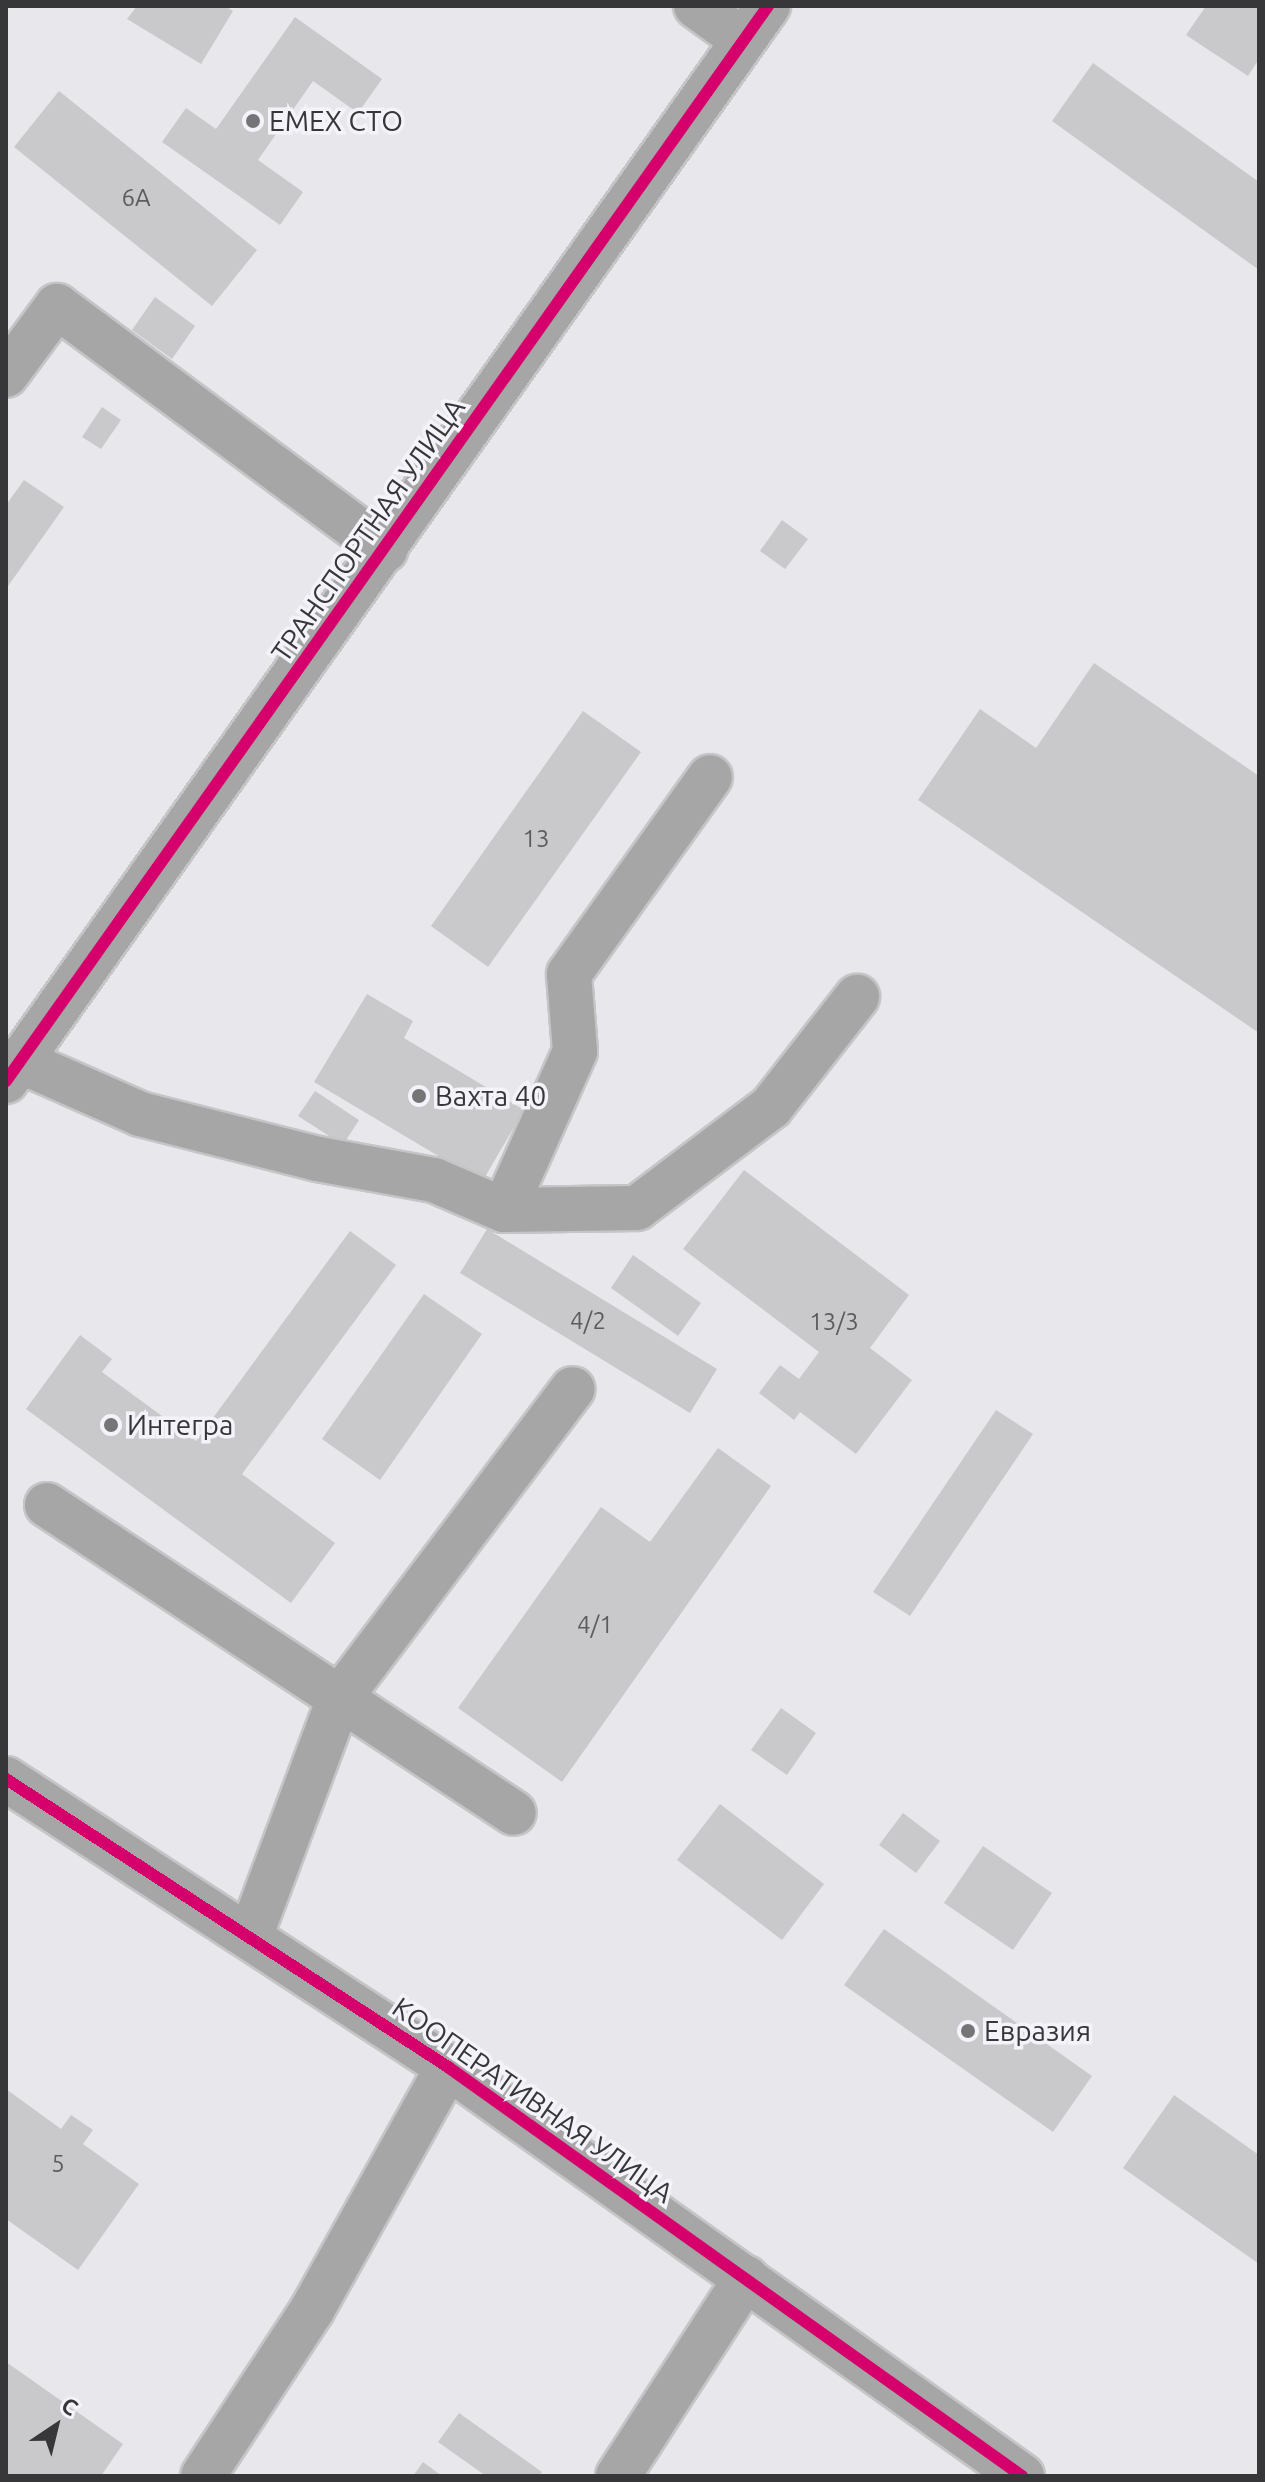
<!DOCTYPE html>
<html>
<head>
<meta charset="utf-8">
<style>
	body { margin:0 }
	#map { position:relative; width:1265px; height:2482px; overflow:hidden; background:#e8e7eb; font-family:Ubuntu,sans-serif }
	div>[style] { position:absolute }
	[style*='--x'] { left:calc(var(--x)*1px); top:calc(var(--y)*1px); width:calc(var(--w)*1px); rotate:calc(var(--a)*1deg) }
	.building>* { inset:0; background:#c9c9cc }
	.roads { filter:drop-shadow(2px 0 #c5c4c7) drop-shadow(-2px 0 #c5c4c7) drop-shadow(0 2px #c5c4c7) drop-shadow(0 -2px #c5c4c7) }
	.minor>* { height:44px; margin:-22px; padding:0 22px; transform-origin:22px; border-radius:22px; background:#a5a6a5 }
	.cycleway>* { height:12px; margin:-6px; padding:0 6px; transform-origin:6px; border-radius:6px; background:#d6006c }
	.dots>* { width:22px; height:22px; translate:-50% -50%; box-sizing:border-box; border:4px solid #f4f3fa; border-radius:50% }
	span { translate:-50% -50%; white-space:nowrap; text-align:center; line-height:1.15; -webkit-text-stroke:7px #f4f3fa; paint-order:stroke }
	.number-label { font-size:24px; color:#5c5b5e }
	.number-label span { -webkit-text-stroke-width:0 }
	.poi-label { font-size:28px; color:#373639 }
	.left { translate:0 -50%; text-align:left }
	.street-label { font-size:28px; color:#373639 }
	.frame { position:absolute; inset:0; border:8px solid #373639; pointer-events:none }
	.north { position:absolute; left:16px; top:2386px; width:80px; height:80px; -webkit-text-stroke:6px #f4f3fa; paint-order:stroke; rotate:35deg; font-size:22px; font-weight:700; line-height:32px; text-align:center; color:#373639 }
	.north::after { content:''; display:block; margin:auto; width:28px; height:36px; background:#373639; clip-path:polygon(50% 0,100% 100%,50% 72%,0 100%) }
</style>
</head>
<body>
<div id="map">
	<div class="building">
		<i style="clip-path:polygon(137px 6px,225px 6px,233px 11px,201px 64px,127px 19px)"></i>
		<i style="clip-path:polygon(1206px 6px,1259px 6px,1259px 59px,1248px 76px,1186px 35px)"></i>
		<i style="clip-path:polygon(295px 17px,382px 79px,358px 113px,313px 81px,258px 160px,303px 192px,280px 225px,162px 142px,186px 108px,216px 129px)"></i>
		<i style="clip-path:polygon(1093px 63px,1259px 182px,1259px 270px,1052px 121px)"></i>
		<i style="clip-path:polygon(59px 91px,257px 250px,212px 306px,14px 147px)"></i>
		<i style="clip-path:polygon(155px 297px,195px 326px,172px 359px,132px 330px)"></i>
		<i style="clip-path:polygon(102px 407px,121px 420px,101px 449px,82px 437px)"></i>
		<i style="clip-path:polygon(24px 480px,64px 507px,6px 589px,6px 505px)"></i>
		<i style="clip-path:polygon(782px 520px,808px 539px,785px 569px,760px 551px)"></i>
		<i style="clip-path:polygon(1094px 663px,1259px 776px,1259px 1033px,918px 800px,980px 709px,1036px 748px)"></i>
		<i style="clip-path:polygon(583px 711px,641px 752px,488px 967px,431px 926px)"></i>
		<i style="clip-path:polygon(367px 994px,413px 1021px,404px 1038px,524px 1110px,482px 1182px,314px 1082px)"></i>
		<i style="clip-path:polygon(315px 1091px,359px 1120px,343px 1145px,298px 1116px)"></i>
		<i style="clip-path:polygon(744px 1170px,909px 1295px,870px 1348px,912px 1380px,856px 1454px,800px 1412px,794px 1420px,759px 1393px,780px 1365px,799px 1379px,819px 1352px,683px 1249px)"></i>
		<i style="clip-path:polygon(487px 1229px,717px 1369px,690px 1413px,460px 1273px)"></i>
		<i style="clip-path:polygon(350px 1231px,396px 1265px,242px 1474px,335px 1543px,291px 1603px,26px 1409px,80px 1335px,112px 1359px,102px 1372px,196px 1441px)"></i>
		<i style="clip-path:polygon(633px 1255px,701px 1303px,678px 1336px,611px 1288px)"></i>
		<i style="clip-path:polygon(424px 1294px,482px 1334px,380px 1480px,322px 1439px)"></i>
		<i style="clip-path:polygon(996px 1410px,1033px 1434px,910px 1616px,873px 1592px)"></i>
		<i style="clip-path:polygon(718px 1448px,771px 1486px,562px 1782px,458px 1708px,601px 1507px,650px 1542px)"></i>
		<i style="clip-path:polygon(781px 1708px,816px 1733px,787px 1775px,751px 1750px)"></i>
		<i style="clip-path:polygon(720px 1804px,824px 1884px,782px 1940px,677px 1860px)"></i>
		<i style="clip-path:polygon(903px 1813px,940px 1841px,916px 1873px,879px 1845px)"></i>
		<i style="clip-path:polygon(983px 1846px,1052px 1893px,1013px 1950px,944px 1903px)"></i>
		<i style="clip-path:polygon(884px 1929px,1092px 2076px,1053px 2132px,844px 1985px)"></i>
		<i style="clip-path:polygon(6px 2089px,61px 2129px,71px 2115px,93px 2130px,83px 2144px,139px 2184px,78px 2270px,6px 2219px)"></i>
		<i style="clip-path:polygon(1174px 2095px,1259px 2155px,1259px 2264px,1123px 2168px)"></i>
		<i style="clip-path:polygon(6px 2362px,123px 2444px,101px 2476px,6px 2476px)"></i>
		<i style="clip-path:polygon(459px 2413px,542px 2472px,539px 2476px,486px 2476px,438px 2442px)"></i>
		<i style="clip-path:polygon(423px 2462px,442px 2476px,413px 2476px)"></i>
	</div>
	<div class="roads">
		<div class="minor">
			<i style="--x:696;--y:6;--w:58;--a:35.9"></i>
			<i style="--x:6;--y:375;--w:86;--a:-53.5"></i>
			<i style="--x:57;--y:306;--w:409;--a:36.6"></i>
			<i style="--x:20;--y:1061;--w:131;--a:23.8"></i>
			<i style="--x:140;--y:1114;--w:184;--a:14.2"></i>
			<i style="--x:318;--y:1159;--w:118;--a:10.3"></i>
			<i style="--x:434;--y:1180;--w:76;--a:23.2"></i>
			<i style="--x:504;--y:1210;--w:133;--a:-0.9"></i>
			<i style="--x:637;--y:1208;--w:168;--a:-37"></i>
			<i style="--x:771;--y:1107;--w:140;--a:-52"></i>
			<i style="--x:6;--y:1081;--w:1318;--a:-54.67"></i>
			<i style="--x:504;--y:1210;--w:174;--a:-65.9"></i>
			<i style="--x:575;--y:1051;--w:77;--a:-94.5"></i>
			<i style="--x:569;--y:974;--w:242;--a:-54.4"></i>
			<i style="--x:47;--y:1505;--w:559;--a:33.41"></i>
			<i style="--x:6;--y:1779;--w:528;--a:33.09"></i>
			<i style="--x:448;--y:2067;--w:705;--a:35.47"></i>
			<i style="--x:250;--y:1937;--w:254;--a:-69.5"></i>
			<i style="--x:339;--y:1699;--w:388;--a:-53"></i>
			<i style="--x:203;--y:2476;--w:199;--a:-56.7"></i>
			<i style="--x:312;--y:2310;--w:278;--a:-60.8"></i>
			<i style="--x:618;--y:2476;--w:236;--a:-57.1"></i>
		</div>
	</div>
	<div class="cycleway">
		<i style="--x:6;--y:1081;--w:1318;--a:-54.67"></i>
		<i style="--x:6;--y:1779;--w:528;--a:33.09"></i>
		<i style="--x:448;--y:2067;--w:705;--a:35.47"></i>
	</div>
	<div class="dots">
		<i style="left:253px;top:121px;background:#757477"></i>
		<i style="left:419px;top:1096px;background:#757477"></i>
		<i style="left:111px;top:1425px;background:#757477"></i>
		<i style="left:968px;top:2031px;background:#757477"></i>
	</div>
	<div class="number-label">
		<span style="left:136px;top:198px">6А</span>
		<span style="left:536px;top:839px">13</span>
		<span style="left:588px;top:1321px">4/2</span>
		<span style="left:834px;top:1322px">13/3</span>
		<span style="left:595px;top:1625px">4/1</span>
		<span style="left:58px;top:2164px">5</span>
	</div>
	<div class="poi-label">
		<span class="left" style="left:269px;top:121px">EMEX СТО</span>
		<span class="left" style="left:435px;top:1096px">Вахта 40</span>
		<span class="left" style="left:127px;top:1425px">Интегра</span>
		<span class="left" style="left:984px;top:2031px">Евразия</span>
	</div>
	<div class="street-label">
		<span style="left:368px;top:530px;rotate:-55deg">ТРАНСПОРТНАЯ УЛИЦА</span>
		<span style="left:533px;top:2100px;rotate:35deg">КООПЕРАТИВНАЯ УЛИЦА</span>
	</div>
	<div class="frame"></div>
	<div class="north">С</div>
</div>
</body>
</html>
